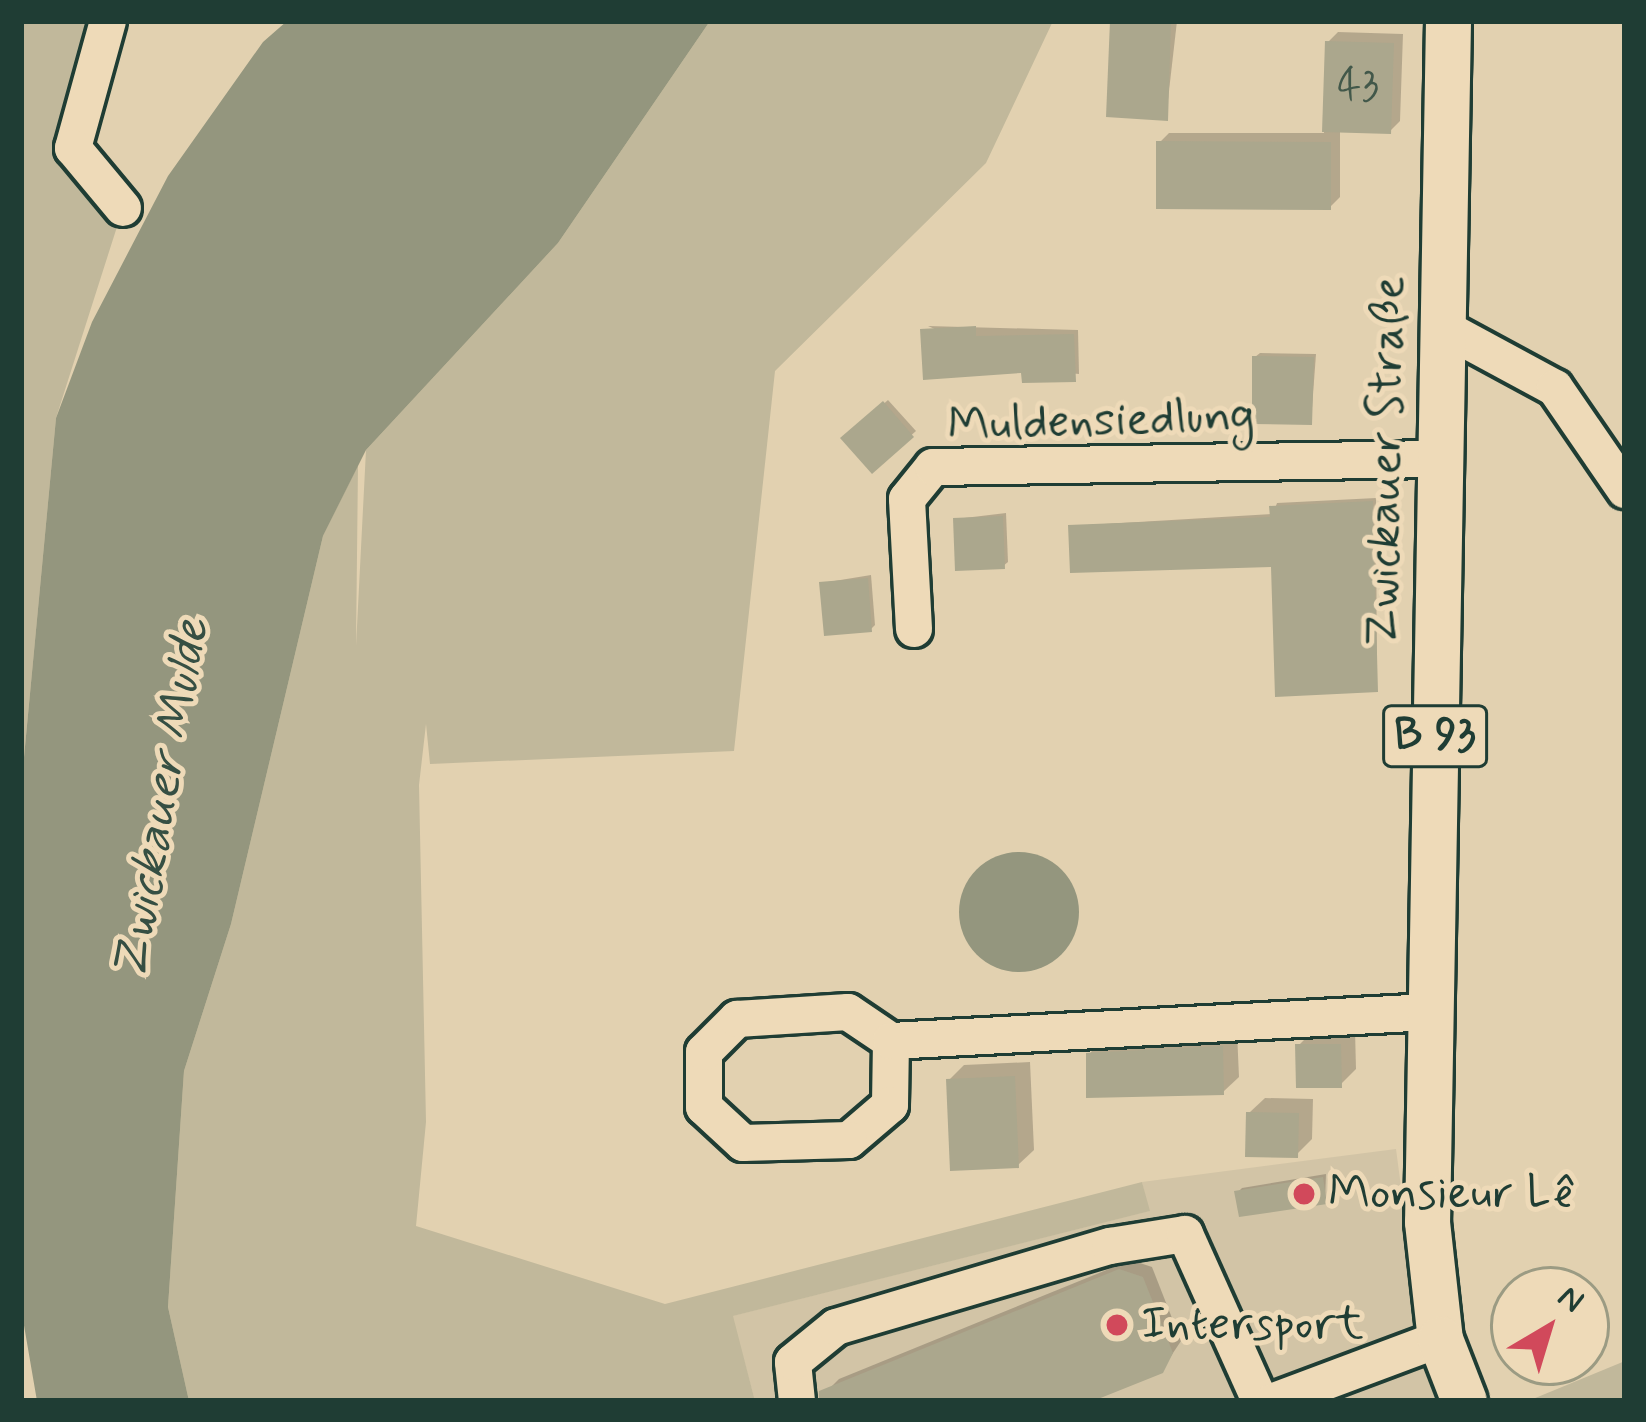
<!DOCTYPE html>
<html>
<head>
<meta charset="utf-8">
<style>
	body { margin:0 }
	#map { position:relative; width:1646px; height:1422px; overflow:hidden; background:#e2d1b0; font-family:Mynerve,sans-serif }
	div>[style] { position:absolute }
	[style*='--x'] { left:calc(var(--x)*1px); top:calc(var(--y)*1px); width:calc(var(--w)*1px); rotate:calc(var(--a)*1deg) }
	.built>* { inset:0; background:#d2c4a6 }
	.green>* { inset:0; background:#c1b89b }
	.water>* { inset:0; background:#94967e }
	.round { border-radius:50% }
	.shadow>* { inset:0; background:#0003 }
	.building>* { inset:0; background:#aba78d }
	.roads { filter:drop-shadow(3px 0 #1f3d34) drop-shadow(-3px 0 #1f3d34) drop-shadow(0 3px #1f3d34) drop-shadow(0 -3px #1f3d34) }
	.minor>* { height:36px; margin:-18px; padding:0 18px; transform-origin:18px; border-radius:18px; background:#eedab8 }
	.major>* { height:45px; margin:-22.5px; padding:0 22.5px; transform-origin:22.5px; border-radius:22.5px; background:#eedab8 }
	.dots>* { width:33px; height:33px; translate:-50% -50%; box-sizing:border-box; border:6px solid #eedab8; border-radius:50% }
	span { translate:-50% -50%; white-space:nowrap; text-align:center; line-height:1.15; -webkit-text-stroke:10px #eedab8; paint-order:stroke }
	.number-label { font-size:42px; color:#42584a }
	.number-label span { -webkit-text-stroke-width:0 }
	.shield-label span { padding:3px 9px; background:#eedab8; border:3px solid; border-radius:9px; -webkit-text-stroke-width:0 }
	.shield-label { font-size:45px; color:#1f3d34; font-weight:700 }
	.street-label { font-size:48px; color:#1f3d34 }
	.poi-label { font-size:48px; color:#1f3d34 }
	.left { translate:0 -50%; text-align:left }
	.water-label { font-size:51px; color:#364f43; font-style:italic }
	.frame { position:absolute; inset:0; border:24px solid #1f3d34; pointer-events:none }
	.north { position:absolute; left:1490px; top:1266px; width:120px; height:120px; box-sizing:border-box; background:#eedab8; border:3px solid #9b9b83; border-radius:50%; rotate:38deg; font-size:33px; font-weight:700; line-height:48px; text-align:center; color:#1f3d34 }
	.north::after { content:''; display:block; margin:auto; width:42px; height:54px; background:#d1495b; clip-path:polygon(50% 0,100% 100%,50% 72%,0 100%) }
</style>
</head>
<body>
<div id="map">
	<div class="built">
		<i style="clip-path:polygon(1396px 1149px,1423px 1353px,1440px 1401px,755px 1401px,732px 1316px,1149px 1211px,1142px 1182px)"></i>
	</div>
	<div class="green">
		<i style="clip-path:polygon(21px 21px,108px 21px,73px 147px,123px 208px,56px 418px,21px 789px)"></i>
		<i style="clip-path:polygon(710px 21px,1053px 21px,986px 163px,775px 371px,734px 751px,430px 764px,426px 724px,419px 785px,426px 1122px,416px 1226px,665px 1304px,1142px 1182px,1150px 1211px,733px 1316px,755px 1401px,189px 1401px,168px 1307px,184px 1071px,231px 924px,323px 536px,358px 465px,356px 646px,366px 450px,558px 243px)"></i>
		<i style="clip-path:polygon(1625px 1361px,1625px 1401px,1528px 1401px)"></i>
	</div>
	<div class="water">
		<i style="clip-path:polygon(287px 21px,710px 21px,558px 243px,366px 450px,323px 536px,231px 924px,184px 1071px,168px 1307px,189px 1401px,37px 1401px,21px 1308px,21px 789px,56px 418px,92px 322px,168px 176px,263px 42px)"></i>
		<i class="round" style="left:959px;top:852px;width:120px;height:120px"></i>
	</div>
	<div class="shadow">
		<i style="clip-path:polygon(1113px 21px,1177px 21px,1166px 117px)"></i>
		<i style="clip-path:polygon(1338px 32px,1403px 34px,1400px 121px,1390px 131px,1340px 129px,1340px 197px,1330px 207px,1159px 143px,1169px 133px,1324px 133px,1328px 42px)"></i>
		<i style="clip-path:polygon(928px 326px,1078px 330px,1079px 374px,1024px 369px)"></i>
		<i style="clip-path:polygon(1260px 353px,1316px 354px,1311px 422px,1255px 357px)"></i>
		<i style="clip-path:polygon(888px 400px,916px 431px,872px 470px,845px 438px)"></i>
		<i style="clip-path:polygon(1376px 498px,1377px 689px,1274px 564px,1071px 526px,1273px 514px,1277px 503px)"></i>
		<i style="clip-path:polygon(1006px 513px,1008px 562px,1003px 566px,956px 519px)"></i>
		<i style="clip-path:polygon(871px 575px,875px 625px,871px 629px,822px 583px)"></i>
		<i style="clip-path:polygon(1314px 1030px,1355px 1030px,1356px 1069px,1340px 1085px,1298px 1046px)"></i>
		<i style="clip-path:polygon(1237px 1032px,1239px 1077px,1223px 1092px,1089px 1054px,1104px 1039px)"></i>
		<i style="clip-path:polygon(1030px 1062px,1034px 1150px,1018px 1165px,949px 1080px,964px 1065px)"></i>
		<i style="clip-path:polygon(1265px 1098px,1313px 1099px,1312px 1139px,1296px 1155px,1249px 1113px)"></i>
		<i style="clip-path:polygon(1326px 1174px,1325px 1201px,1238px 1192px,1242px 1188px)"></i>
		<i style="clip-path:polygon(1131px 1260px,1152px 1267px,1181px 1341px,1161px 1371px,1085px 1401px,833px 1401px,829px 1389px,839px 1379px)"></i>
	</div>
	<div class="building">
		<i style="clip-path:polygon(1110px 21px,1171px 21px,1168px 121px,1106px 117px)"></i>
		<i style="clip-path:polygon(1325px 41px,1394px 43px,1391px 134px,1322px 132px)"></i>
		<i style="clip-path:polygon(1156px 141px,1331px 142px,1331px 210px,1156px 209px)"></i>
		<i style="clip-path:polygon(976px 326px,976px 336px,1074px 334px,1076px 382px,1022px 383px,1021px 373px,923px 380px,920px 329px)"></i>
		<i style="clip-path:polygon(1252px 356px,1314px 357px,1312px 425px,1252px 424px)"></i>
		<i style="clip-path:polygon(883px 401px,914px 437px,872px 474px,840px 438px)"></i>
		<i style="clip-path:polygon(1373px 501px,1378px 692px,1275px 697px,1271px 567px,1070px 573px,1068px 525px,1270px 517px,1269px 506px)"></i>
		<i style="clip-path:polygon(1003px 516px,1005px 569px,955px 571px,953px 518px)"></i>
		<i style="clip-path:polygon(868px 578px,872px 632px,824px 636px,819px 582px)"></i>
		<i style="clip-path:polygon(1295px 1044px,1341px 1044px,1342px 1088px,1296px 1088px)"></i>
		<i style="clip-path:polygon(1223px 1046px,1224px 1095px,1086px 1098px,1086px 1053px)"></i>
		<i style="clip-path:polygon(1015px 1076px,1019px 1168px,950px 1171px,946px 1079px)"></i>
		<i style="clip-path:polygon(1246px 1112px,1299px 1113px,1298px 1158px,1245px 1157px)"></i>
		<i style="clip-path:polygon(1323px 1177px,1327px 1204px,1239px 1217px,1234px 1191px)"></i>
		<i style="clip-path:polygon(1119px 1269px,1143px 1277px,1173px 1353px,1163px 1373px,1093px 1401px,819px 1401px,819px 1391px)"></i>
	</div>
	<div class="roads">
		<div class="minor">
			<i style="--x:108;--y:21;--w:132;--a:105.4"></i>
			<i style="--x:73;--y:148;--w:78;--a:50.2"></i>
			<i style="--x:1442;--y:327;--w:128;--a:28.4"></i>
			<i style="--x:1555;--y:388;--w:124;--a:55.5"></i>
			<i style="--x:914;--y:629;--w:130;--a:-93.1"></i>
			<i style="--x:907;--y:499;--w:41;--a:-50.9"></i>
			<i style="--x:933;--y:467;--w:506;--a:-0.91"></i>
			<i style="--x:891;--y:1041;--w:64;--a:90.9"></i>
			<i style="--x:890;--y:1105;--w:54;--a:139.5"></i>
			<i style="--x:849;--y:1140;--w:106;--a:178.4"></i>
			<i style="--x:743;--y:1143;--w:53;--a:-137.3"></i>
			<i style="--x:704;--y:1107;--w:55;--a:-90"></i>
			<i style="--x:704;--y:1052;--w:47;--a:-45"></i>
			<i style="--x:737;--y:1019;--w:111;--a:-3.6"></i>
			<i style="--x:848;--y:1012;--w:52;--a:34"></i>
			<i style="--x:891;--y:1041;--w:540;--a:-3.08"></i>
			<i style="--x:797;--y:1401;--w:39;--a:-96"></i>
			<i style="--x:793;--y:1362;--w:55;--a:-39.1"></i>
			<i style="--x:836;--y:1327;--w:286;--a:-16.5"></i>
			<i style="--x:1110;--y:1246;--w:76;--a:-9.1"></i>
			<i style="--x:1185;--y:1234;--w:183;--a:65.8"></i>
			<i style="--x:1274;--y:1401;--w:177;--a:-20.5"></i>
		</div>
		<div class="major">
			<i style="--x:1448;--y:21;--w:1201;--a:91"></i>
			<i style="--x:1427;--y:1222;--w:118;--a:83.7"></i>
			<i style="--x:1440;--y:1339;--w:66;--a:68.8"></i>
		</div>
	</div>
	<div class="dots">
		<i style="left:1304px;top:1194px;background:#d1495b"></i>
		<i style="left:1117px;top:1325px;background:#d1495b"></i>
	</div>
	<div class="number-label">
		<span style="left:1358px;top:87px">43</span>
	</div>
	<div class="shield-label">
		<span style="left:1435px;top:736px">B 93</span>
	</div>
	<div class="street-label">
		<span style="left:1101px;top:421px;rotate:-2deg">Muldensiedlung</span>
		<span style="left:1386px;top:461px;rotate:-89deg">Zwickauer Straße</span>
	</div>
	<div class="poi-label">
		<span class="left" style="left:1328px;top:1194px">Monsieur Lê</span>
		<span class="left" style="left:1141px;top:1325px">Intersport</span>
	</div>
	<div class="water-label">
		<span style="left:162px;top:799px;rotate:-80deg">Zwickauer Mulde</span>
	</div>
	<div class="frame"></div>
	<div class="north">N</div>
</div>
</body>
</html>
